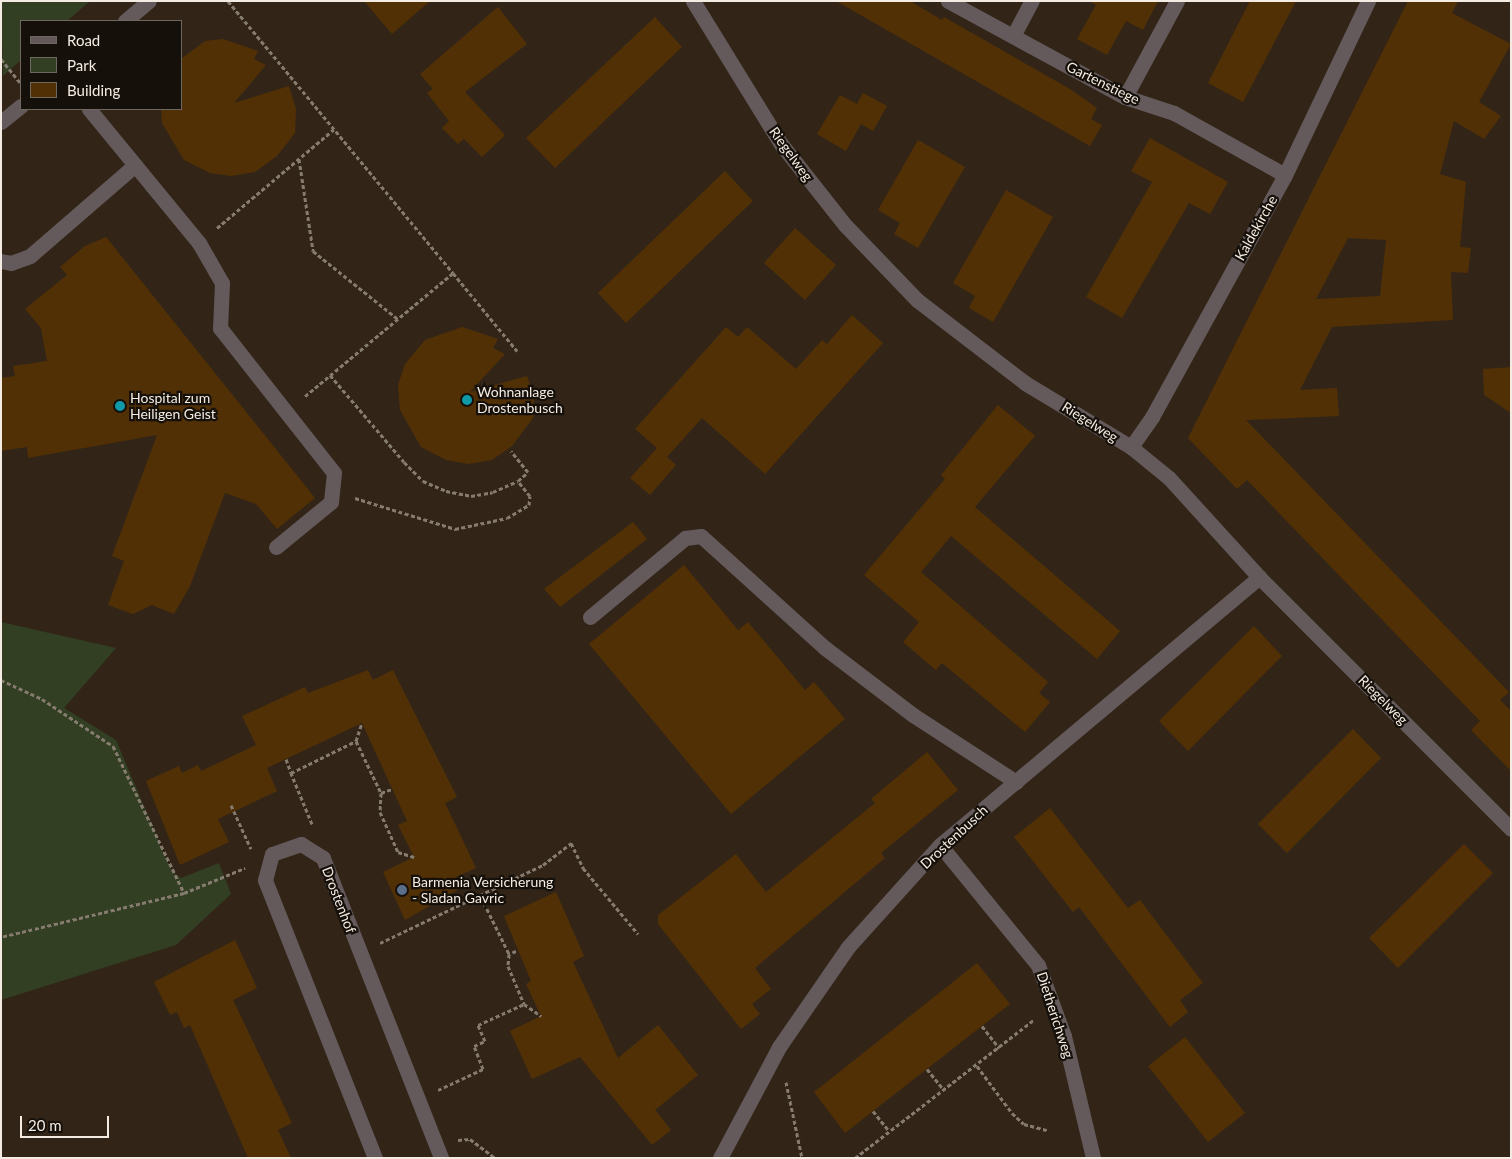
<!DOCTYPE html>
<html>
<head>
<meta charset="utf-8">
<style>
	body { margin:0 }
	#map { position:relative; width:1512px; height:1159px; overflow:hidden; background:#322517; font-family:Lato,sans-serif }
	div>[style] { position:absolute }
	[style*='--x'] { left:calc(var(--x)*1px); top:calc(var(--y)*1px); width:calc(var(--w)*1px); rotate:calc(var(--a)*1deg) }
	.green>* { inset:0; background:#323f22 }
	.building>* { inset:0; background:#523006 }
	.path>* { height:3px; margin-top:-1.5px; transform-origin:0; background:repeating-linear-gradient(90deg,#867b6f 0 4px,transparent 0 6.5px) }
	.minor>* { height:15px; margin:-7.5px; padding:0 7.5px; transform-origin:7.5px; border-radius:7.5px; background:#645a5c }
	.dots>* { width:14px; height:14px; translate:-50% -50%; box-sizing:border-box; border:2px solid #15100a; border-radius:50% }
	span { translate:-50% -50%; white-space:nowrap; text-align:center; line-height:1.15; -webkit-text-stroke:4.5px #15100a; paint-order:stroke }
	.street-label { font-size:14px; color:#f4ece3 }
	.poi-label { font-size:14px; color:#f4ece3 }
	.left { translate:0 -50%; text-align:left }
	.frame { position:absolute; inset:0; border:2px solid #f4ece3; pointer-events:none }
	.legend { position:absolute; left:20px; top:20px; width:162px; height:90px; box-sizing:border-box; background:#15100a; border:1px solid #6e6861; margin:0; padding:6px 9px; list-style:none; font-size:15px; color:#f4ece3 }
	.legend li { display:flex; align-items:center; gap:10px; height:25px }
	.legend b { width:25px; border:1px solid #6e6861 }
	.scale { position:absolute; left:20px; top:1116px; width:89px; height:22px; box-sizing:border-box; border:2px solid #f4ece3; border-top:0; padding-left:6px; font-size:15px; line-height:18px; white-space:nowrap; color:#f4ece3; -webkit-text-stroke:4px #15100a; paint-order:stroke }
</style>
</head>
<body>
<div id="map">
	<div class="green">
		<i style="clip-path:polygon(1px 1px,90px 1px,67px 21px,21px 21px,21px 60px,3px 76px)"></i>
		<i style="clip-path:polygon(1px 622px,116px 648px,64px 708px,116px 740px,171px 870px,181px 878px,219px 863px,231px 894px,176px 945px,1px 1000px)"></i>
	</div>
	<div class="building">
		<i style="clip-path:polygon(364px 1px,430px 1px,392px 34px)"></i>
		<i style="clip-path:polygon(836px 1px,910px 1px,942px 20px,944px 17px,1070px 89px,1097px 108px,1091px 119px,1102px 125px,1090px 146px)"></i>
		<i style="clip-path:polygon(1089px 1px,1158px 1px,1143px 30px,1126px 21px,1107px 55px,1077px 39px,1096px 5px)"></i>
		<i style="clip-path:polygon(1250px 1px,1296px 1px,1243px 102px,1208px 83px)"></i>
		<i style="clip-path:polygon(evenodd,1408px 1px,1458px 1px,1452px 13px,1511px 44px,1479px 102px,1501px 116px,1484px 139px,1454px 121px,1440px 174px,1466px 182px,1460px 247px,1471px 248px,1468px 273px,1451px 272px,1453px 320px,1332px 327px,1300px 390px,1337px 388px,1339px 416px,1246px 420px,1509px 692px,1500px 700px,1511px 711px,1511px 771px,1471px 730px,1480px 721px,1247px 480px,1237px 489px,1188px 438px,1408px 1px,1348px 238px,1386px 240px,1380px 296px,1316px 299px,1348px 238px)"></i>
		<i style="clip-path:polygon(498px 7px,527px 44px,465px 92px,505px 135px,482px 157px,464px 139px,458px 144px,442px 128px,449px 121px,427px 93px,433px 89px,420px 74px)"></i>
		<i style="clip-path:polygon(655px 17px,682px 47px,555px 168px,526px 138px)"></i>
		<i style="clip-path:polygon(223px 39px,258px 51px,254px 59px,266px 65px,234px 103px,289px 86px,296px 109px,295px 133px,277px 156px,255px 172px,231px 176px,210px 173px,184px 160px,162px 123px,161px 109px,181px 109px,181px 59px,205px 41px)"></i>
		<i style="clip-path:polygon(863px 93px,887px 106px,873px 131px,861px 124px,846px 151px,817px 134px,840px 95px,857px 104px)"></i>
		<i style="clip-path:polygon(1150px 138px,1228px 182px,1210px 214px,1189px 203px,1122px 318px,1086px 297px,1152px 182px,1131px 171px)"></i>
		<i style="clip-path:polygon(918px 140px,965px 167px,918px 248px,894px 234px,900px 223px,878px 210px)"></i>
		<i style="clip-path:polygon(725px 171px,753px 201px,626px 323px,598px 293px)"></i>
		<i style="clip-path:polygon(1006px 190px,1053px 217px,993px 322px,969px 308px,975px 296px,953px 283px)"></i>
		<i style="clip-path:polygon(795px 228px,836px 265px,805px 300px,764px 263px)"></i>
		<i style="clip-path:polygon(106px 237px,315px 498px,277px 529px,256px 504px,225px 493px,190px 586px,174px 614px,152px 605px,133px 614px,108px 605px,124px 561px,112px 556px,157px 435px,28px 458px,27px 447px,1px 451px,1px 378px,15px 376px,13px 366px,47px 361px,41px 328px,25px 309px,67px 275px,60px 267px,85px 246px)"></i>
		<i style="clip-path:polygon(852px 315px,883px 343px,765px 474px,702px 418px,667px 457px,676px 465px,650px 495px,630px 478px,657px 448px,635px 429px,726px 327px,738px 337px,747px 327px,796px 369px,822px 340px,827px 344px)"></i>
		<i style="clip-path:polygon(462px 327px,498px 339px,493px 348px,505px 354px,470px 392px,527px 376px,534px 398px,533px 418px,512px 446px,492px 460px,468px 464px,446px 460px,421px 447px,400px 410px,398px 385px,405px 364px,425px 340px)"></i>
		<i style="clip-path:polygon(1511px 367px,1511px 413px,1484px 395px,1483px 369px)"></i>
		<i style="clip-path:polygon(998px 405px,1035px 436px,975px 507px,1120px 631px,1097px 659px,951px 536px,921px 572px,1048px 682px,1039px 693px,1050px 702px,1025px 732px,942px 663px,936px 670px,903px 642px,919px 622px,864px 575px,945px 479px,941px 475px)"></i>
		<i style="clip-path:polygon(633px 522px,647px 539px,560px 607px,544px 589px)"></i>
		<i style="clip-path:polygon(684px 565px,738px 630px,748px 622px,805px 690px,814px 682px,845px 719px,731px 814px,589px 644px)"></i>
		<i style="clip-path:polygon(1254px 626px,1282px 656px,1188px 751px,1159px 721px)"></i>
		<i style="clip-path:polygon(368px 670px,373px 680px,393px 670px,457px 797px,445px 803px,476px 868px,456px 877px,461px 888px,405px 920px,383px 872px,414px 857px,398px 825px,407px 821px,362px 723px,267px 768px,277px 791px,218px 819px,229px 842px,180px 865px,146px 781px,179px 766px,182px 773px,198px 765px,201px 771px,256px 745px,242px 716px,305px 687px,308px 693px)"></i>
		<i style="clip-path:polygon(1353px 729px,1381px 758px,1287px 853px,1258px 824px)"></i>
		<i style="clip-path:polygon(927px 752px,958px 790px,881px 853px,885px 858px,755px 968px,771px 989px,752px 1004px,760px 1014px,741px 1029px,658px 924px,658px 915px,736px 854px,766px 892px,875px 803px,871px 799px)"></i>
		<i style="clip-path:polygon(1050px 808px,1128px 908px,1140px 900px,1203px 983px,1180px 1000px,1188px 1012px,1170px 1027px,1079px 907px,1073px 912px,1014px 837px)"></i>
		<i style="clip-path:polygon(1464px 844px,1493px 873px,1398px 968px,1369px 938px)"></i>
		<i style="clip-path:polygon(556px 892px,584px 956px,573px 962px,618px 1058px,658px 1025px,698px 1075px,655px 1110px,671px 1130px,652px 1145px,580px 1057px,532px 1079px,510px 1031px,541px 1016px,526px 984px,531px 981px,504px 916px)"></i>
		<i style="clip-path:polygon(235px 940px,257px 988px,233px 1000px,292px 1123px,278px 1130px,291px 1158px,248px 1158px,190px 1025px,184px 1028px,177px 1012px,170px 1015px,154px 982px)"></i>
		<i style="clip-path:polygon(977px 963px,1010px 1004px,845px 1133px,814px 1092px)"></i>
		<i style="clip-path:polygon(1185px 1037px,1245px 1113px,1208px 1142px,1148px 1066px)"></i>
	</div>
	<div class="path">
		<i style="--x:228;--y:1;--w:353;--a:50.4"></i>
		<i style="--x:453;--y:273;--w:194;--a:140.2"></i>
		<i style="--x:1;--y:59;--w:32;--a:51"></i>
		<i style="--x:299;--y:159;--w:93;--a:81.3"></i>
		<i style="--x:313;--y:251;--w:109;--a:38.7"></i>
		<i style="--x:217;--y:228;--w:153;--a:-40.2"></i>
		<i style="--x:453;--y:273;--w:101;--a:50.6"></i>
		<i style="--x:330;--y:375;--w:114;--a:49.6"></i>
		<i style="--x:404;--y:462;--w:27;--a:45"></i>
		<i style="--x:423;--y:481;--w:25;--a:23"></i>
		<i style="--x:446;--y:491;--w:25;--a:11"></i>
		<i style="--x:471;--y:496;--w:22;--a:-10"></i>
		<i style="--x:493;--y:492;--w:27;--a:-24"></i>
		<i style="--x:518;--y:481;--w:13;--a:-42"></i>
		<i style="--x:528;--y:472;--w:27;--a:-129"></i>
		<i style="--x:355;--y:498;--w:105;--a:17.2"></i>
		<i style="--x:455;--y:529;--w:53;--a:-11.9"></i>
		<i style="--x:507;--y:518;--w:26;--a:-31"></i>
		<i style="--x:529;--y:505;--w:9;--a:-84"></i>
		<i style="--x:530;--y:496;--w:19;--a:-129"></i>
		<i style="--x:1;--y:680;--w:45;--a:24.9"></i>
		<i style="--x:42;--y:699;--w:85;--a:33.5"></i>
		<i style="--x:113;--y:746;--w:163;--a:64.2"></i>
		<i style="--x:184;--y:893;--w:188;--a:166.5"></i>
		<i style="--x:356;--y:741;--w:58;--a:64.3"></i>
		<i style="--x:381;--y:793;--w:12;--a:-20"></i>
		<i style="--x:286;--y:759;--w:15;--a:70"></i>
		<i style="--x:381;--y:793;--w:19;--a:93"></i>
		<i style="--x:380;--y:812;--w:44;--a:65.8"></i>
		<i style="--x:398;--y:852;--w:17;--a:17"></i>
		<i style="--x:231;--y:805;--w:48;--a:65.6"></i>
		<i style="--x:312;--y:824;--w:55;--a:-112.4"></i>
		<i style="--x:291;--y:773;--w:72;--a:-26.2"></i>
		<i style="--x:356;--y:741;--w:19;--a:-72"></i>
		<i style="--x:184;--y:893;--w:66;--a:-22.3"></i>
		<i style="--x:481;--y:897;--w:64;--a:63.8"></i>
		<i style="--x:380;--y:943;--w:181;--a:-25.6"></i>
		<i style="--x:543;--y:865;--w:36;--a:-38"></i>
		<i style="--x:571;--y:843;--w:28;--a:64"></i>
		<i style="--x:583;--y:868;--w:86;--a:50.2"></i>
		<i style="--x:516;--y:951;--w:8;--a:157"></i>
		<i style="--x:509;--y:954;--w:12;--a:95"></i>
		<i style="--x:508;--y:966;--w:41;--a:67.2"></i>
		<i style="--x:982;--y:1026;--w:28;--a:52"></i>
		<i style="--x:977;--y:1066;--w:59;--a:53.3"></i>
		<i style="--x:1012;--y:1113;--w:16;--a:43"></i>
		<i style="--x:1024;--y:1124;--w:24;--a:15"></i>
		<i style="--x:927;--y:1069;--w:26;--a:51"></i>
		<i style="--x:786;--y:1082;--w:78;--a:78.1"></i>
		<i style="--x:438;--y:1090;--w:50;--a:-25"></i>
		<i style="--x:483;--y:1069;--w:25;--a:-111"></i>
		<i style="--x:474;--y:1046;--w:12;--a:-24"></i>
		<i style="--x:485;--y:1041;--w:17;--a:-114"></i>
		<i style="--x:478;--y:1025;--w:51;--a:-24.5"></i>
		<i style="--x:524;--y:1004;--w:21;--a:35"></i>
		<i style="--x:873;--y:1111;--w:26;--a:51"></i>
		<i style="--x:458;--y:1140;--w:12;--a:-5"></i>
		<i style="--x:470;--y:1139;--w:31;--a:37"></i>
		<i style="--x:855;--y:1158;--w:227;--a:-37.7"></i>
	</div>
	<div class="minor">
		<i style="--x:693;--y:1;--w:168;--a:58.4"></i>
		<i style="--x:781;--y:144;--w:103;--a:51.7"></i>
		<i style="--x:845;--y:225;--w:104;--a:46.2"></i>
		<i style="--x:917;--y:300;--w:136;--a:37.5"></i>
		<i style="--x:1025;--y:383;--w:124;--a:31.1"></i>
		<i style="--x:1131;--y:447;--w:49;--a:39.2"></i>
		<i style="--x:1169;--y:478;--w:134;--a:47.7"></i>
		<i style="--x:1259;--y:577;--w:356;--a:45"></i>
		<i style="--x:948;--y:1;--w:201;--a:28.5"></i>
		<i style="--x:1125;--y:97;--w:52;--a:18.1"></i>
		<i style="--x:1174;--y:113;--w:127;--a:29.2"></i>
		<i style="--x:125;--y:21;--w:31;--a:-40"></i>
		<i style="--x:1013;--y:36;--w:40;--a:-62"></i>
		<i style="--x:1125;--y:97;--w:109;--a:-61.6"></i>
		<i style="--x:89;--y:109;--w:173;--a:50.6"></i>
		<i style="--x:199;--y:243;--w:46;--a:60.1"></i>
		<i style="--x:222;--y:283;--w:45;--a:92.5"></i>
		<i style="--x:220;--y:328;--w:184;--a:51.8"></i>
		<i style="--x:334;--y:473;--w:29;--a:96"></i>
		<i style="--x:331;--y:502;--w:71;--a:140.7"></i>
		<i style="--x:1;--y:122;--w:26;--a:-39"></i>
		<i style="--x:1;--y:261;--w:10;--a:11"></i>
		<i style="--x:11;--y:263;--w:20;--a:-20"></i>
		<i style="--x:30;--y:256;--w:139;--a:-40.9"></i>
		<i style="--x:1131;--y:447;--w:37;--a:-55"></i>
		<i style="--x:1152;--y:417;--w:276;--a:-61.2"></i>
		<i style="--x:1285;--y:175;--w:193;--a:-64.5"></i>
		<i style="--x:590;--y:617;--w:124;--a:-39.7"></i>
		<i style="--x:685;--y:538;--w:16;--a:-7"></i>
		<i style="--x:701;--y:536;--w:167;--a:42.1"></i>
		<i style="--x:825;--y:648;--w:111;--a:37.3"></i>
		<i style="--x:913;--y:715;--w:123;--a:33"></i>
		<i style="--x:940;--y:845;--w:155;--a:50.8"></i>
		<i style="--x:1038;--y:965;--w:76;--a:69.9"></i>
		<i style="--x:1064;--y:1036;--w:125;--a:76.6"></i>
		<i style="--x:375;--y:1158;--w:299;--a:-111.6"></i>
		<i style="--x:265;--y:880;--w:27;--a:-75"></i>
		<i style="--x:272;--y:854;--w:31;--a:-19"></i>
		<i style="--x:301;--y:844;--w:26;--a:32"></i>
		<i style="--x:323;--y:858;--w:322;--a:68.5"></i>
		<i style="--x:720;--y:1158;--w:126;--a:-62"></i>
		<i style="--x:779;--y:1047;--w:121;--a:-55.4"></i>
		<i style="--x:848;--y:947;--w:137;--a:-48"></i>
		<i style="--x:940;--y:845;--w:417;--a:-40"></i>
	</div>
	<div class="dots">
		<i style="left:467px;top:400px;background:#0f9aa8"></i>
		<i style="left:120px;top:406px;background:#0f9aa8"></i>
		<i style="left:402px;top:890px;background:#5c6f8a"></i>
	</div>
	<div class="street-label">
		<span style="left:1103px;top:83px;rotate:26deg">Gartenstiege</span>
		<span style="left:791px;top:154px;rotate:54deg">Riegelweg</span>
		<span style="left:1256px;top:228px;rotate:-61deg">Kaldekirche</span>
		<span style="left:1090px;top:422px;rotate:32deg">Riegelweg</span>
		<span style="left:1383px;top:700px;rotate:45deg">Riegelweg</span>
		<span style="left:954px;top:837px;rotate:-43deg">Drostenbusch</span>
		<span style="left:339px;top:900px;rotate:69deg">Drostenhof</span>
		<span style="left:1055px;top:1015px;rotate:72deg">Dietherichweg</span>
	</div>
	<div class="poi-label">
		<span class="left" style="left:477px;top:400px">Wohnanlage<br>Drostenbusch</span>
		<span class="left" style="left:130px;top:406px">Hospital zum<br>Heiligen Geist</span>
		<span class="left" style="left:412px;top:890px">Barmenia Versicherung<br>- Sladan Gavric</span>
	</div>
	<div class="frame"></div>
	<ul class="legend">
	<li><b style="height:6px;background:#645a5c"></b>Road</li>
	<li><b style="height:14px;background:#323f22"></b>Park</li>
	<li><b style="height:14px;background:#523006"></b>Building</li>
	</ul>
	<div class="scale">20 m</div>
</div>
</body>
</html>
